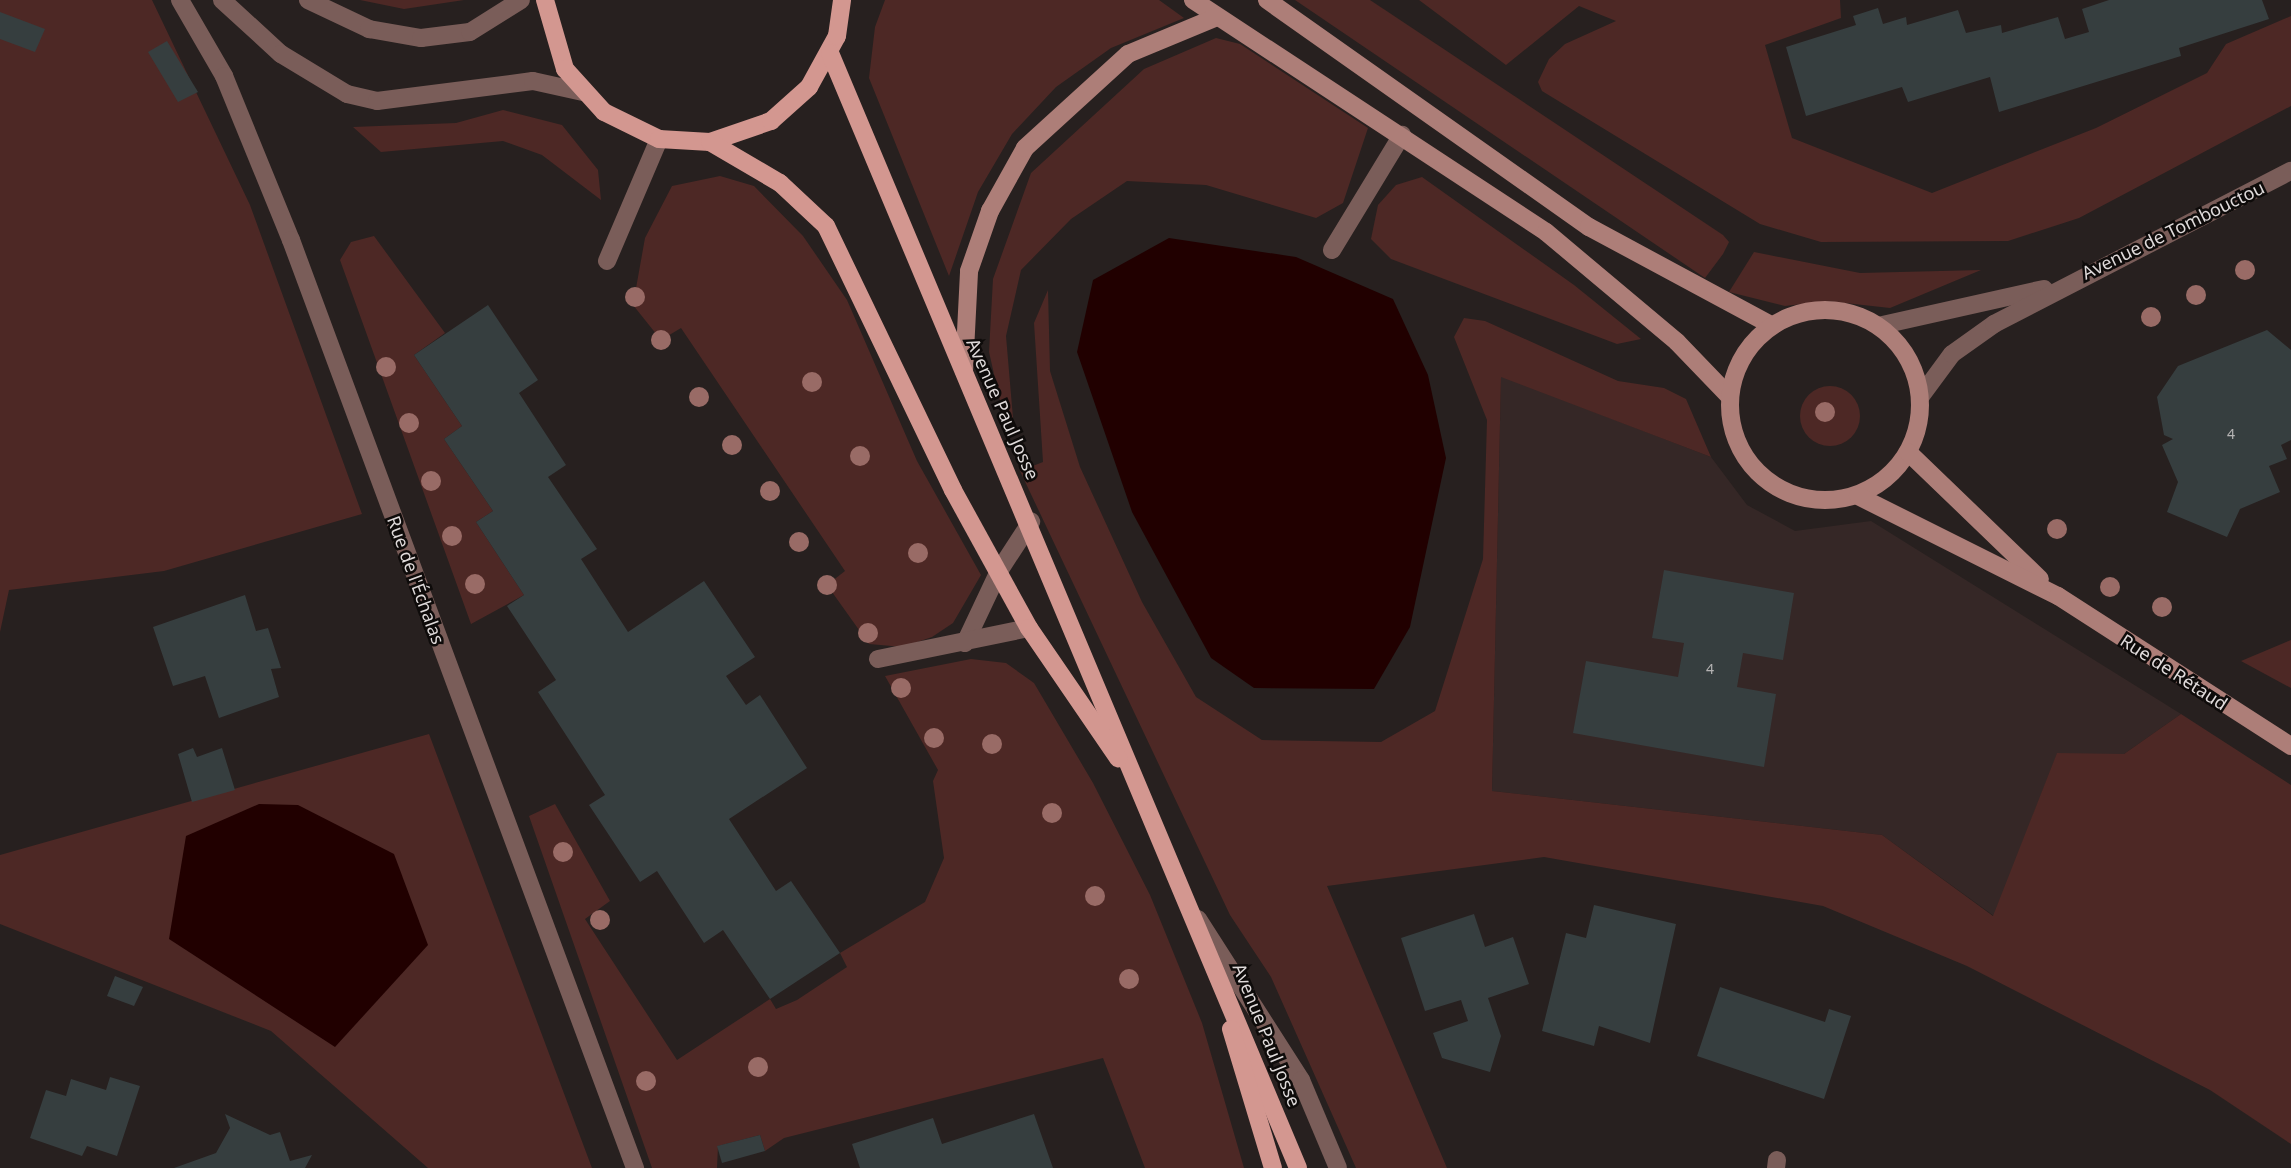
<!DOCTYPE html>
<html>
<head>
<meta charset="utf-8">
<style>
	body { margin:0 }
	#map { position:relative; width:2291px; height:1168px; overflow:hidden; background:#27201f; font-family:"Noto Sans",sans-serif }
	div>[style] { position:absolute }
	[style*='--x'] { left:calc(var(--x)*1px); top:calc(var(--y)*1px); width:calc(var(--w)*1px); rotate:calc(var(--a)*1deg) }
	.built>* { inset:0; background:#352726 }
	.green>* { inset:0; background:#4d2825 }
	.round { border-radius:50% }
	.water>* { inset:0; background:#210000 }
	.building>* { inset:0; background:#363e3f }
	.service>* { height:18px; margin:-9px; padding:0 9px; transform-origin:9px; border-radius:9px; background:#7a5d59 }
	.minor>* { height:18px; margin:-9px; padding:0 9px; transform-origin:9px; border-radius:9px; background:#7a5d59 }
	.tertiary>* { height:18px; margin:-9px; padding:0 9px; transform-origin:9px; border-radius:9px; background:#7a5d59 }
	.secondary>* { height:18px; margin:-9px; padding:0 9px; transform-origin:9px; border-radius:9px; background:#ad7e78 }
	.secondary>.ring { margin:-9px; padding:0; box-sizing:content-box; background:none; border:18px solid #ad7e78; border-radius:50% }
	.primary>* { height:18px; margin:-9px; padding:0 9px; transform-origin:9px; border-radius:9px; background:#d39790 }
	.trees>* { width:20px; height:20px; margin:-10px; border-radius:50%; background:#996b66 }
	span { translate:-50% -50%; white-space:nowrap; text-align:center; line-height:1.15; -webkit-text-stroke:5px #0e0b0a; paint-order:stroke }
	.number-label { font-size:14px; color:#b5b3b3 }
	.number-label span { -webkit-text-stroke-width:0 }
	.street-label { font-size:18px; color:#dfdada }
</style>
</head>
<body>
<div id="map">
	<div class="built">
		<i style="clip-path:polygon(1501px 376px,1711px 457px,1747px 505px,1795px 531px,1871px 521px,2181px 714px,2124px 754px,2057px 754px,1994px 916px,1882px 835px,1492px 791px)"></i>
	</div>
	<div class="green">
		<i style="clip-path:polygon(0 0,152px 0,250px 205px,362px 514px,164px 571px,9px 590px,0 632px)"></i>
		<i style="clip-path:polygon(360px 0,464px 0,404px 9px)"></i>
		<i style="clip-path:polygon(885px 0,1159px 0,1184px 18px,1111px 48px,1056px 87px,1012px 134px,978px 192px,949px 276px,869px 78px,875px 27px)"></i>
		<i style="clip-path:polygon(1295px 0,1370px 0,1723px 235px,1729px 242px,1723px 254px,1705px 278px)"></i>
		<i style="clip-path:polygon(1419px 0,1840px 0,1841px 18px,1765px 45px,1792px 138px,1932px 193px,2096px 128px,2207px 73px,2226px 44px,2291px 16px,2291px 106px,2079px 218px,2008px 241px,1821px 242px,1760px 224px,1542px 91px,1538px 82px,1549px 59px,1565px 44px,1616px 21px,1579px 6px,1506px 65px)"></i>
		<i style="clip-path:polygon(1216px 38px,1240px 44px,1368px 128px,1343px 203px,1316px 218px,1206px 185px,1127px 181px,1071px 219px,1021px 270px,1006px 336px,1013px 418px,1006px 427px,989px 352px,993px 279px,1031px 173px,1144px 69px)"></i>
		<i style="clip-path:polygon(503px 110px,562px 125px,598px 170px,601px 200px,542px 155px,503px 141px,381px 152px,353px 127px,456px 123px)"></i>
		<i style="clip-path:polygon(720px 176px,754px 186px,803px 236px,847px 300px,917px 461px,981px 575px,953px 623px,932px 637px,903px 647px,869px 644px,827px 585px,845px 571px,681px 328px,661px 340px,633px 305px,645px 238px,672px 186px)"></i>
		<i style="clip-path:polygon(1422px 177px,1574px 285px,1641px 339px,1617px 344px,1391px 259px,1371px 239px,1378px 205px,1396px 185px)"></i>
		<i style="clip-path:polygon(374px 236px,445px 333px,414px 355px,462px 426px,444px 439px,493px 511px,476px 522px,524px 595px,471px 624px,340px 260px,351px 242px)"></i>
		<i style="clip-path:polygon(1754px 252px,1860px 273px,1981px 270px,1890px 308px,1827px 301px,1785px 306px,1729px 292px)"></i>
		<i style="clip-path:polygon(1048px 290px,1050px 371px,1080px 467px,1142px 602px,1196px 697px,1262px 740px,1381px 742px,1435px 711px,1483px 559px,1487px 420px,1454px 337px,1464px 318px,1485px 321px,1618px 381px,1664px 388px,1686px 399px,1711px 457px,1501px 377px,1492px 791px,1882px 835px,1993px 916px,2057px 753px,2124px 754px,2181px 714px,2291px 785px,2291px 1144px,2210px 1090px,1967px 966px,1823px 906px,1544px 857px,1327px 886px,1447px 1168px,1356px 1168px,1271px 977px,1230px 915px,1020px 471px,1043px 462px,1034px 323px)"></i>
		<i class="round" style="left:1800px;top:386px;width:60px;height:60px"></i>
		<i style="clip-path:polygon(2291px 640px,2291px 688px,2241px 661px)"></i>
		<i style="clip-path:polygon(971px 659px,1006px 663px,1034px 683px,1093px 783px,1150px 895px,1202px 1023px,1244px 1168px,1145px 1168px,1103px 1058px,784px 1138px,765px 1151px,760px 1135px,718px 1146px,717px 1168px,652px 1168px,529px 816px,555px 804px,610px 901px,585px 919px,677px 1060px,770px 999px,776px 1009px,797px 1000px,847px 967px,840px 953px,925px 902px,944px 858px,933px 781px,938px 770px,885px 676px)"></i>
		<i style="clip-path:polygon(429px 734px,592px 1168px,428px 1168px,271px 1031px,0 924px,0 855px)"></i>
	</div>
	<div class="water">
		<i style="clip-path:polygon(1169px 238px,1296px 257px,1393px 299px,1428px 375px,1446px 458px,1410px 627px,1374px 689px,1254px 688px,1211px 658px,1132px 512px,1077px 352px,1093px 280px)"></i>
		<i style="clip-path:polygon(259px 804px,298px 805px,394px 854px,428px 945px,335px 1047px,169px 939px,186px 836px)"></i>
	</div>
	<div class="building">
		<i style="clip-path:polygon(2109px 0,2262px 0,2269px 19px,2179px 48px,2181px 56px,1999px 112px,1990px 77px,1908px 102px,1902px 87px,1806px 116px,1786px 47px,1856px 25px,1853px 16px,1878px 8px,1883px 24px,1906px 17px,1907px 25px,1958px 10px,1966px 33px,2001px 25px,2002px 33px,2058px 17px,2065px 39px,2089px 32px,2082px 9px)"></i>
		<i style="clip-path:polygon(0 12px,45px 29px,35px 52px,0 39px)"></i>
		<i style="clip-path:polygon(167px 41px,198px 92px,178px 102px,148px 52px)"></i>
		<i style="clip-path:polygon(488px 305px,538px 380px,519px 393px,566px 465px,548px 477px,597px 549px,581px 559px,628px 632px,704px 581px,755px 657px,726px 676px,746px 705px,760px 695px,807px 768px,729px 819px,776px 891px,791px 881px,840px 953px,770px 999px,723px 930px,704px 943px,657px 871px,640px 882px,589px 805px,605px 795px,538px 692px,556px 680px,507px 606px,524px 595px,476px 522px,493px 511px,444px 439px,462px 426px,414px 355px)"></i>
		<i style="clip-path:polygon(2267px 330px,2291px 350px,2291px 440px,2281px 445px,2287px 459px,2269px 466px,2280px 492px,2240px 509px,2227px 537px,2167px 512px,2178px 482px,2162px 445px,2173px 439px,2164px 435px,2157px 397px,2178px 366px)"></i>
		<i style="clip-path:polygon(1664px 570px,1794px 593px,1783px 660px,1743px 653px,1737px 687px,1776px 694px,1764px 767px,1573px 733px,1586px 661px,1678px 677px,1684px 643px,1652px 638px)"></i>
		<i style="clip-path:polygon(245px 595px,256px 631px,268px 628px,281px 668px,271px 669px,279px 697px,219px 718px,205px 676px,173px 686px,153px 627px)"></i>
		<i style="clip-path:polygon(193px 748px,197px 757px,222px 748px,235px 790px,192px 802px,178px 754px)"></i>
		<i style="clip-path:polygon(1594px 905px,1676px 924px,1650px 1043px,1599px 1026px,1594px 1046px,1542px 1031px,1566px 933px,1586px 938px)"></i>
		<i style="clip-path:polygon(1474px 914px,1485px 947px,1513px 937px,1529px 984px,1488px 998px,1501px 1036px,1490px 1072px,1442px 1058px,1433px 1033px,1468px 1021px,1461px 1000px,1425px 1011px,1401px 938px)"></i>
		<i style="clip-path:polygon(115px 976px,143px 987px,134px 1006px,107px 996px)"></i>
		<i style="clip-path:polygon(1720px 987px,1825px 1022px,1829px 1009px,1851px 1016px,1824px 1099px,1697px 1056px)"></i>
		<i style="clip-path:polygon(110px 1077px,140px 1086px,117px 1156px,87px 1146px,82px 1156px,30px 1138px,46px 1090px,66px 1096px,71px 1079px,106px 1090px)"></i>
		<i style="clip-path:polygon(225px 1114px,270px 1135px,280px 1132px,290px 1161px,312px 1155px,305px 1168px,174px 1168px,216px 1153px,230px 1128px)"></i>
		<i style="clip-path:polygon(1034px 1114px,1053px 1168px,860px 1168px,852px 1144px,933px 1118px,942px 1144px)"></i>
		<i style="clip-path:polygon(760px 1135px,765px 1151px,722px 1163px,717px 1146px)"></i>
	</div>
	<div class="service">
		<i style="--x:1332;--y:250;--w:135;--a:-58.7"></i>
		<i style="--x:607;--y:261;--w:133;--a:-66.9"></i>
		<i style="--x:965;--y:643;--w:80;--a:-64.7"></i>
		<i style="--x:999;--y:571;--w:59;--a:-56.9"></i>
		<i style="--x:878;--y:659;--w:154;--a:-11.6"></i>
		<i style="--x:1198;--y:919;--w:191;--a:57.4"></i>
		<i style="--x:1301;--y:1080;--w:95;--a:67.2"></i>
		<i style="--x:1776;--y:1168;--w:8;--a:-83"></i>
	</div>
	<div class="minor">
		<i style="--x:180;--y:0;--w:88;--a:59.9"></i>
		<i style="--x:224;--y:76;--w:177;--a:67.8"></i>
		<i style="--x:291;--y:240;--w:990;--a:69.66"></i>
	</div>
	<div class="tertiary">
		<i style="--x:222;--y:0;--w:80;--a:42.5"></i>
		<i style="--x:281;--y:54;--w:77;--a:31.2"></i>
		<i style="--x:347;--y:94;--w:31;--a:13"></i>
		<i style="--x:377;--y:101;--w:157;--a:-7.3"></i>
		<i style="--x:533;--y:81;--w:51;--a:12.4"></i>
		<i style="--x:308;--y:0;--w:68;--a:25.4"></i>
		<i style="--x:369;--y:29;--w:53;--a:9.8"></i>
		<i style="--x:421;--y:38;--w:49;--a:-7"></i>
		<i style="--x:470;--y:32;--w:60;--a:-32.1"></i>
		<i style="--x:1878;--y:326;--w:170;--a:-12.6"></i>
		<i style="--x:1921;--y:396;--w:52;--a:-53.6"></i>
		<i style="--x:1952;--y:354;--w:52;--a:-35.5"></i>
		<i style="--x:1994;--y:324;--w:334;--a:-27.3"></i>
	</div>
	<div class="secondary">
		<i style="--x:1193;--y:0;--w:422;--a:33.3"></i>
		<i style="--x:1546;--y:232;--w:171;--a:40"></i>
		<i style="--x:1677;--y:342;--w:75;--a:46.1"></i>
		<i style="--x:1267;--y:0;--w:394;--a:35.2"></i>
		<i style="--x:1589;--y:227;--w:207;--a:28.3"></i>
		<i class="ring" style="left:1730px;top:310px;width:172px;height:172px"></i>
		<i style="--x:964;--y:371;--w:100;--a:-87.1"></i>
		<i style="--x:969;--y:271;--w:64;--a:-70.7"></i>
		<i style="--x:990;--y:211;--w:72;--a:-60.9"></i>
		<i style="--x:1025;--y:148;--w:139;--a:-42.4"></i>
		<i style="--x:1128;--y:54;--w:96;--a:-22.6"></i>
		<i style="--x:1908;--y:452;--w:183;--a:43.9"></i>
		<i style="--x:1858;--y:496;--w:224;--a:26.6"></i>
		<i style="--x:2058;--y:596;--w:277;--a:32.8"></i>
	</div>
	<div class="primary">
		<i style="--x:545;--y:0;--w:72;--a:73.8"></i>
		<i style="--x:565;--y:69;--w:58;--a:47.8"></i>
		<i style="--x:604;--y:112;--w:61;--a:26.1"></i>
		<i style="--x:659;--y:139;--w:51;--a:3.4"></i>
		<i style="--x:710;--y:142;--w:65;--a:-19"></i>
		<i style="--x:771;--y:121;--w:51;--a:-41.8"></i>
		<i style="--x:809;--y:87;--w:58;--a:-61.2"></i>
		<i style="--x:837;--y:36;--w:36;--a:-82"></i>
		<i style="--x:830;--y:53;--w:1209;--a:67.23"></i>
		<i style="--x:710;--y:142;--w:81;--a:30.4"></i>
		<i style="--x:780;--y:183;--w:63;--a:43.1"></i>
		<i style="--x:826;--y:226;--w:293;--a:64.3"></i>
		<i style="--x:953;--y:490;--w:158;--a:61.2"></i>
		<i style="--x:1029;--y:628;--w:158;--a:55.6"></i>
		<i style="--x:1231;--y:1029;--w:145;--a:73.2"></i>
	</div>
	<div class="trees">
		<i style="left:2245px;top:270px"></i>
		<i style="left:2196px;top:295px"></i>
		<i style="left:635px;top:297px"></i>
		<i style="left:2151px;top:317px"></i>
		<i style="left:661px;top:340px"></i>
		<i style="left:386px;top:367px"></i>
		<i style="left:812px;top:382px"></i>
		<i style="left:699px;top:397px"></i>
		<i style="left:1825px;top:412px"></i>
		<i style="left:409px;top:423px"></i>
		<i style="left:732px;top:445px"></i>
		<i style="left:860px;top:456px"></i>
		<i style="left:431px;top:481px"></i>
		<i style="left:770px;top:491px"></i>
		<i style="left:2057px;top:529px"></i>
		<i style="left:452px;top:536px"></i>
		<i style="left:799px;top:542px"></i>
		<i style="left:918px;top:553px"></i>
		<i style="left:475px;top:584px"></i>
		<i style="left:827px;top:585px"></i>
		<i style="left:2110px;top:587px"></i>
		<i style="left:2162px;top:607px"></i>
		<i style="left:868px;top:633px"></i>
		<i style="left:901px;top:688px"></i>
		<i style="left:934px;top:738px"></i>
		<i style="left:992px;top:744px"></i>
		<i style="left:1052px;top:813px"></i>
		<i style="left:563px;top:852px"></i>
		<i style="left:1095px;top:896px"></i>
		<i style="left:600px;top:920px"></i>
		<i style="left:1129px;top:979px"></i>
		<i style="left:758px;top:1067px"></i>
		<i style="left:646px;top:1081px"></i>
	</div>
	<div class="number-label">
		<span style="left:2231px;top:434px">4</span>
		<span style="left:1710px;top:669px">4</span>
	</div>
	<div class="street-label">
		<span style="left:2173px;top:230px;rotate:-26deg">Avenue de Tombouctou</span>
		<span style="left:1003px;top:409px;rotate:66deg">Avenue Paul Josse</span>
		<span style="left:416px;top:580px;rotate:70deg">Rue de l'Échalas</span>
		<span style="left:2174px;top:672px;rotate:33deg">Rue de Rétaud</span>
		<span style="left:1267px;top:1035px;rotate:68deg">Avenue Paul Josse</span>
	</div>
</div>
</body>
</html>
